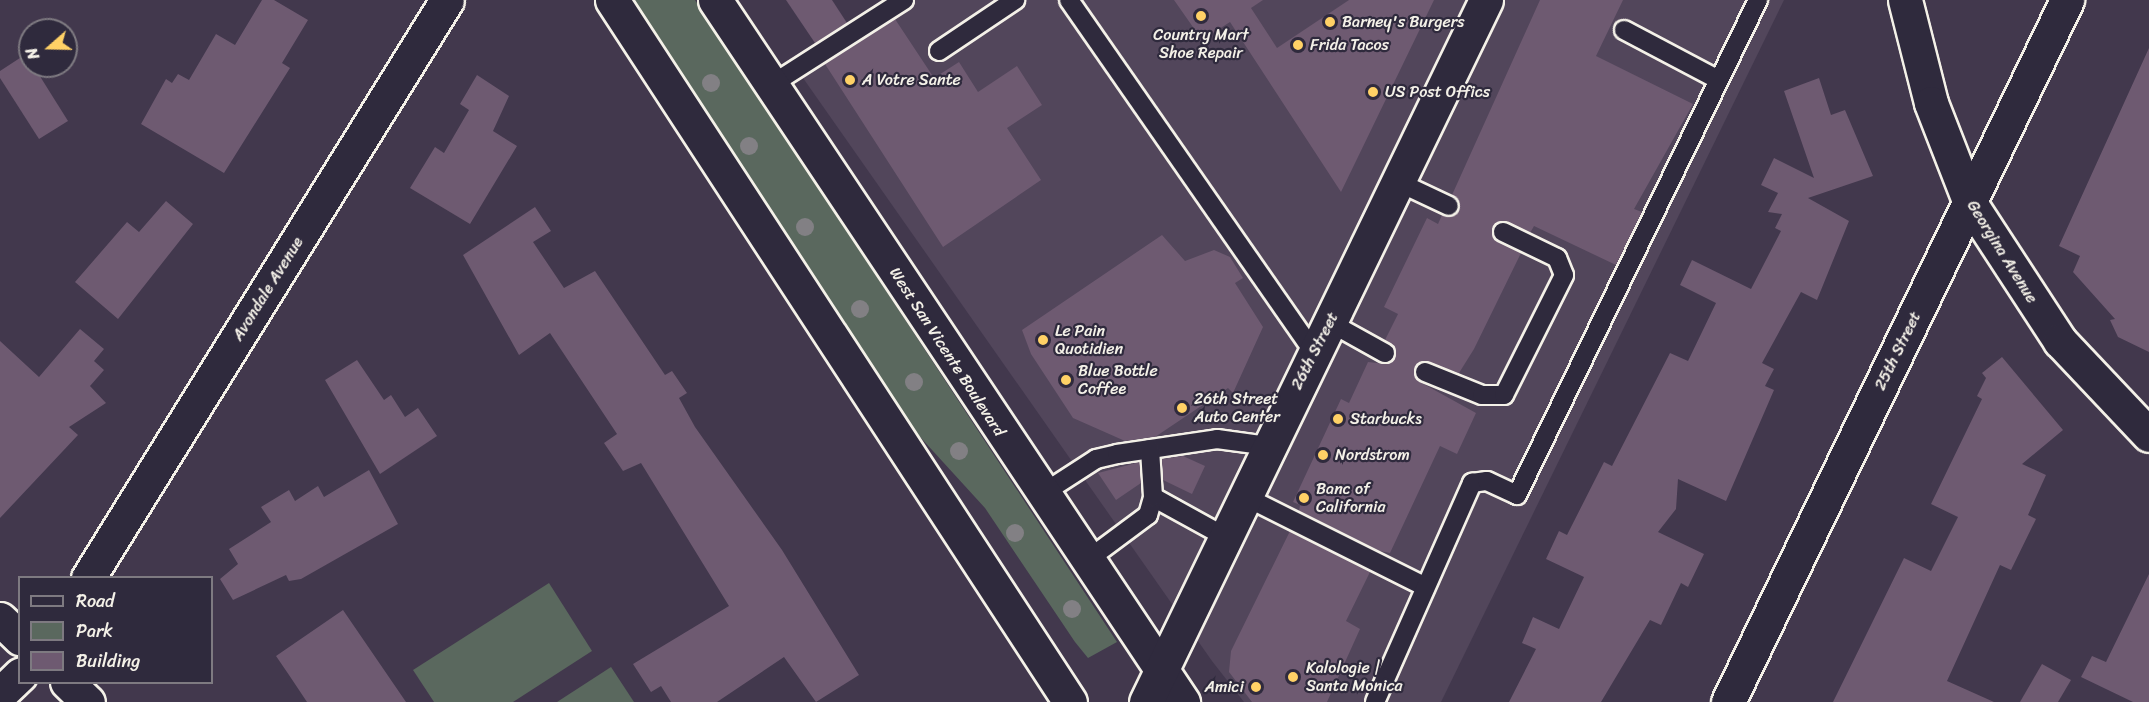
<!DOCTYPE html>
<html>
<head>
<meta charset="utf-8">
<style>
	body { margin:0 }
	#map { position:relative; width:2149px; height:702px; overflow:hidden; background:#42384d; font-family:Sriracha,sans-serif }
	div>[style] { position:absolute }
	[style*='--x'] { left:calc(var(--x)*1px); top:calc(var(--y)*1px); width:calc(var(--w)*1px); rotate:calc(var(--a)*1deg) }
	.built>* { inset:0; background:#52465b }
	.green>* { inset:0; background:#5a685e }
	.building>* { inset:0; background:#6e5a71 }
	.roads { filter:drop-shadow(2px 0 #f4f1e8) drop-shadow(-2px 0 #f4f1e8) drop-shadow(0 2px #f4f1e8) drop-shadow(0 -2px #f4f1e8) }
	.lane>* { height:18px; margin:-9px; padding:0 9px; transform-origin:9px; border-radius:9px; background:#2f2a3d }
	.street>* { height:33px; margin:-16.5px; padding:0 16.5px; transform-origin:16.5px; border-radius:16.5px; background:#2f2a3d }
	.secondary>* { height:33px; margin:-16.5px; padding:0 16.5px; transform-origin:16.5px; border-radius:16.5px; background:#2f2a3d }
	.trees>* { width:18px; height:18px; margin:-9px; border-radius:50%; background:#828084 }
	.dots>* { width:16px; height:16px; translate:-50% -50%; box-sizing:border-box; border:3px solid #2f2a3d; border-radius:50% }
	span { translate:-50% -50%; white-space:nowrap; text-align:center; line-height:1.15; -webkit-text-stroke:4.5px #2f2a3d; paint-order:stroke }
	.poi-label { font-size:16px; color:#f4f1e8 }
	.left { translate:0 -50%; text-align:left }
	.right { translate:-100% -50%; text-align:right }
	.street-label { font-size:16px; color:#f4f1e8 }
	.legend { position:absolute; left:18px; top:576px; width:195px; height:108px; box-sizing:border-box; background:#2f2a3d; border:2px solid #7e7a81; margin:0; padding:8px 10px; list-style:none; font-size:18px; color:#f4f1e8 }
	.legend li { display:flex; align-items:center; gap:12px; height:30px }
	.legend b { width:30px; border:2px solid #7e7a81 }
	.north { position:absolute; left:18px; top:18px; width:60px; height:60px; box-sizing:border-box; background:#2f2a3d; border:2px solid #7e7a81; border-radius:50%; rotate:250deg; font-size:16px; font-weight:700; line-height:24px; text-align:center; color:#f4f1e8 }
	.north::after { content:''; display:block; margin:auto; width:21px; height:27px; background:#ffd166; clip-path:polygon(50% 0,100% 100%,50% 72%,0 100%) }
</style>
</head>
<body>
<div id="map">
	<div class="built">
		<i style="clip-path:polygon(898px 0,1784px 0,1441px 702px,1244px 702px,1212px 661px,796px 68px)"></i>
	</div>
	<div class="green">
		<i style="clip-path:polygon(630px 0,695px 0,1117px 642px,1088px 658px,1075px 642px,985px 508px,911px 427px)"></i>
		<i style="clip-path:polygon(549px 583px,592px 651px,513px 702px,434px 702px,413px 670px)"></i>
		<i style="clip-path:polygon(611px 667px,634px 702px,557px 702px)"></i>
	</div>
	<div class="building">
		<i style="clip-path:polygon(262px 0,274px 0,308px 20px,282px 63px,290px 68px,224px 173px,141px 124px,166px 79px,172px 83px,178px 74px,189px 80px,216px 34px,235px 45px)"></i>
		<i style="clip-path:polygon(786px 0,832px 0,847px 23px,815px 43px)"></i>
		<i style="clip-path:polygon(1174px 0,1263px 0,1251px 8px,1277px 48px,1349px 0,1434px 0,1341px 192px,1230px 22px,1202px 40px)"></i>
		<i style="clip-path:polygon(1540px 0,1623px 0,1596px 56px,1693px 104px,1634px 209px,1642px 212px,1616px 265px,1534px 226px,1530px 233px,1503px 221px,1493px 227px,1494px 239px,1521px 253px,1474px 349px,1459px 373px,1424px 361px,1414px 373px,1420px 382px,1476px 413px,1457px 454px,1440px 446px,1390px 553px,1380px 551px,1299px 511px,1300px 505px,1293px 502px,1341px 399px,1349px 403px,1368px 362px,1386px 364px,1395px 358px,1395px 348px,1385px 340px,1398px 314px,1384px 307px,1427px 218px,1438px 224px,1442px 215px,1459px 211px,1452px 195px)"></i>
		<i style="clip-path:polygon(895px 19px,934px 78px,959px 62px,978px 92px,1017px 66px,1042px 105px,1007px 128px,1041px 180px,943px 247px,825px 64px)"></i>
		<i style="clip-path:polygon(2149px 48px,2149px 352px,2118px 337px,2110px 320px,2115px 319px,2073px 272px,2080px 256px,2059px 246px)"></i>
		<i style="clip-path:polygon(26px 54px,68px 121px,39px 139px,0 78px,0 71px)"></i>
		<i style="clip-path:polygon(477px 75px,509px 96px,493px 131px,517px 146px,470px 224px,410px 188px,435px 147px,444px 153px,469px 110px,460px 104px)"></i>
		<i style="clip-path:polygon(1819px 78px,1831px 115px,1845px 110px,1873px 176px,1808px 198px,1849px 221px,1817px 300px,1801px 292px,1762px 363px,1774px 369px,1765px 386px,1774px 390px,1726px 501px,1678px 479px,1676px 509px,1658px 532px,1704px 554px,1688px 587px,1681px 583px,1661px 625px,1650px 620px,1601px 702px,1509px 702px,1536px 649px,1522px 643px,1533px 617px,1559px 629px,1584px 577px,1546px 559px,1559px 531px,1567px 535px,1604px 462px,1612px 466px,1670px 353px,1688px 361px,1716px 303px,1680px 285px,1692px 260px,1751px 289px,1781px 231px,1775px 228px,1782px 214px,1768px 212px,1778px 193px,1761px 185px,1774px 158px,1814px 178px,1784px 91px)"></i>
		<i style="clip-path:polygon(166px 201px,193px 224px,118px 319px,75px 282px,127px 222px,139px 232px)"></i>
		<i style="clip-path:polygon(535px 207px,551px 231px,533px 242px,564px 288px,595px 271px,665px 375px,672px 371px,687px 393px,679px 398px,695px 427px,782px 550px,859px 675px,816px 702px,784px 657px,717px 702px,671px 702px,661px 686px,651px 692px,633px 664px,729px 606px,641px 463px,623px 471px,604px 443px,617px 434px,550px 333px,519px 355px,463px 255px)"></i>
		<i style="clip-path:polygon(1162px 235px,1185px 261px,1214px 250px,1230px 257px,1243px 278px,1235px 283px,1263px 327px,1233px 393px,1228px 388px,1155px 437px,1125px 441px,1073px 418px,1031px 354px,1022px 330px)"></i>
		<i style="clip-path:polygon(80px 329px,104px 349px,94px 361px,104px 370px,90px 386px,106px 403px,69px 427px,78px 435px,0 518px,0 341px,39px 377px)"></i>
		<i style="clip-path:polygon(2002px 357px,2063px 430px,2022px 464px,2046px 475px,2028px 515px,2036px 519px,2011px 570px,2000px 565px,1947px 681px,1994px 702px,1833px 702px,1904px 558px,1931px 571px,1958px 517px,1931px 504px,1982px 399px,1977px 396px,1986px 378px,1982px 373px)"></i>
		<i style="clip-path:polygon(357px 360px,384px 400px,391px 395px,405px 417px,418px 408px,437px 436px,380px 474px,325px 380px)"></i>
		<i style="clip-path:polygon(1183px 456px,1205px 466px,1192px 494px,1163px 480px,1162px 459px)"></i>
		<i style="clip-path:polygon(1140px 462px,1141px 483px,1116px 500px,1098px 473px)"></i>
		<i style="clip-path:polygon(369px 470px,398px 524px,301px 579px,289px 581px,286px 575px,233px 600px,220px 579px,238px 564px,229px 549px,271px 522px,261px 507px,289px 490px,295px 501px,318px 486px,324px 497px)"></i>
		<i style="clip-path:polygon(1290px 531px,1370px 572px,1346px 621px,1360px 629px,1327px 702px,1252px 702px,1229px 672px,1231px 651px)"></i>
		<i style="clip-path:polygon(2149px 574px,2149px 702px,2133px 702px,2081px 677px,2092px 656px,2106px 662px)"></i>
		<i style="clip-path:polygon(343px 610px,406px 702px,307px 702px,289px 675px,276px 656px)"></i>
		<i style="clip-path:polygon(2042px 664px,2071px 680px,2058px 702px,2020px 702px)"></i>
	</div>
	<div class="roads">
		<div class="lane">
			<i style="--x:1069;--y:0;--w:430;--a:55.2"></i>
			<i style="--x:1624;--y:30;--w:107;--a:27.8"></i>
			<i style="--x:939;--y:51;--w:92;--a:-33.9"></i>
			<i style="--x:771;--y:85;--w:158;--a:-32.6"></i>
			<i style="--x:1398;--y:182;--w:56;--a:25.2"></i>
			<i style="--x:1329;--y:322;--w:64;--a:29"></i>
			<i style="--x:1425;--y:372;--w:61;--a:22"></i>
			<i style="--x:1482;--y:395;--w:22;--a:0"></i>
			<i style="--x:1504;--y:395;--w:134;--a:-63.4"></i>
			<i style="--x:1564;--y:275;--w:18;--a:-112"></i>
			<i style="--x:1557;--y:258;--w:60;--a:-154.3"></i>
			<i style="--x:1042;--y:494;--w:64;--a:-32.9"></i>
			<i style="--x:1096;--y:459;--w:22;--a:-13"></i>
			<i style="--x:1117;--y:454;--w:101;--a:-8.5"></i>
			<i style="--x:1217;--y:439;--w:51;--a:7.8"></i>
			<i style="--x:1244;--y:496;--w:203;--a:26.6"></i>
			<i style="--x:1153;--y:497;--w:81;--a:28.8"></i>
			<i style="--x:1086;--y:561;--w:77;--a:-36.6"></i>
			<i style="--x:1148;--y:515;--w:19;--a:-74"></i>
			<i style="--x:1153;--y:497;--w:48;--a:-93.6"></i>
			<i style="--x:1375;--y:702;--w:240;--a:-66.1"></i>
			<i style="--x:1472;--y:483;--w:15;--a:-8"></i>
			<i style="--x:1487;--y:481;--w:33;--a:25"></i>
			<i style="--x:1517;--y:495;--w:551;--a:-64.04"></i>
		</div>
		<div class="street">
			<i style="--x:1905;--y:0;--w:106;--a:75.8"></i>
			<i style="--x:1931;--y:103;--w:107;--a:68.7"></i>
			<i style="--x:1970;--y:203;--w:165;--a:56.9"></i>
			<i style="--x:2060;--y:341;--w:129;--a:46.6"></i>
			<i style="--x:88;--y:578;--w:680;--a:-58.16"></i>
			<i style="--x:0;--y:619;--w:28;--a:44"></i>
			<i style="--x:67;--y:682;--w:29;--a:44"></i>
			<i style="--x:0;--y:694;--w:28;--a:-44"></i>
			<i style="--x:1728;--y:702;--w:780;--a:-64.22"></i>
		</div>
		<div class="secondary">
			<i style="--x:612;--y:0;--w:838;--a:56.88"></i>
			<i style="--x:715;--y:0;--w:844;--a:56.31"></i>
			<i style="--x:1146;--y:702;--w:780;--a:-64.16"></i>
		</div>
	</div>
	<div class="trees">
		<i style="left:711px;top:83px"></i>
		<i style="left:749px;top:146px"></i>
		<i style="left:805px;top:227px"></i>
		<i style="left:860px;top:309px"></i>
		<i style="left:914px;top:382px"></i>
		<i style="left:959px;top:451px"></i>
		<i style="left:1015px;top:533px"></i>
		<i style="left:1072px;top:609px"></i>
	</div>
	<div class="dots">
		<i style="left:1201px;top:16px;background:#ffd166"></i>
		<i style="left:1330px;top:22px;background:#ffd166"></i>
		<i style="left:1298px;top:45px;background:#ffd166"></i>
		<i style="left:850px;top:80px;background:#ffd166"></i>
		<i style="left:1373px;top:92px;background:#ffd166"></i>
		<i style="left:1043px;top:340px;background:#ffd166"></i>
		<i style="left:1066px;top:380px;background:#ffd166"></i>
		<i style="left:1182px;top:408px;background:#ffd166"></i>
		<i style="left:1338px;top:419px;background:#ffd166"></i>
		<i style="left:1323px;top:455px;background:#ffd166"></i>
		<i style="left:1304px;top:498px;background:#ffd166"></i>
		<i style="left:1293px;top:677px;background:#ffd166"></i>
		<i style="left:1256px;top:687px;background:#ffd166"></i>
	</div>
	<div class="poi-label">
		<span class="left" style="left:1342px;top:22px">Barney's Burgers</span>
		<span style="left:1201px;top:44px">Country Mart<br>Shoe Repair</span>
		<span class="left" style="left:1310px;top:45px">Frida Tacos</span>
		<span class="left" style="left:862px;top:80px">A Votre Sante</span>
		<span class="left" style="left:1385px;top:92px">US Post Offics</span>
		<span class="left" style="left:1055px;top:340px">Le Pain<br>Quotidien</span>
		<span class="left" style="left:1078px;top:380px">Blue Bottle<br>Coffee</span>
		<span class="left" style="left:1194px;top:408px">26th Street<br>Auto Center</span>
		<span class="left" style="left:1350px;top:419px">Starbucks</span>
		<span class="left" style="left:1335px;top:455px">Nordstrom</span>
		<span class="left" style="left:1316px;top:498px">Banc of<br>California</span>
		<span class="left" style="left:1306px;top:677px">Kalologie |<br>Santa Monica</span>
		<span class="right" style="left:1244px;top:687px">Amici</span>
	</div>
	<div class="street-label">
		<span style="left:2002px;top:252px;rotate:58deg">Georgina Avenue</span>
		<span style="left:268px;top:289px;rotate:-58deg">Avondale Avenue</span>
		<span style="left:1315px;top:351px;rotate:-63deg">26th Street</span>
		<span style="left:1898px;top:351px;rotate:-64deg">25th Street</span>
		<span style="left:947px;top:352px;rotate:57deg">West San Vicente Boulevard</span>
	</div>
	<ul class="legend">
	<li><b style="height:8px;background:#2f2a3d"></b>Road</li>
	<li><b style="height:16px;background:#5a685e"></b>Park</li>
	<li><b style="height:16px;background:#6e5a71"></b>Building</li>
	</ul>
	<div class="north">N</div>
</div>
</body>
</html>
